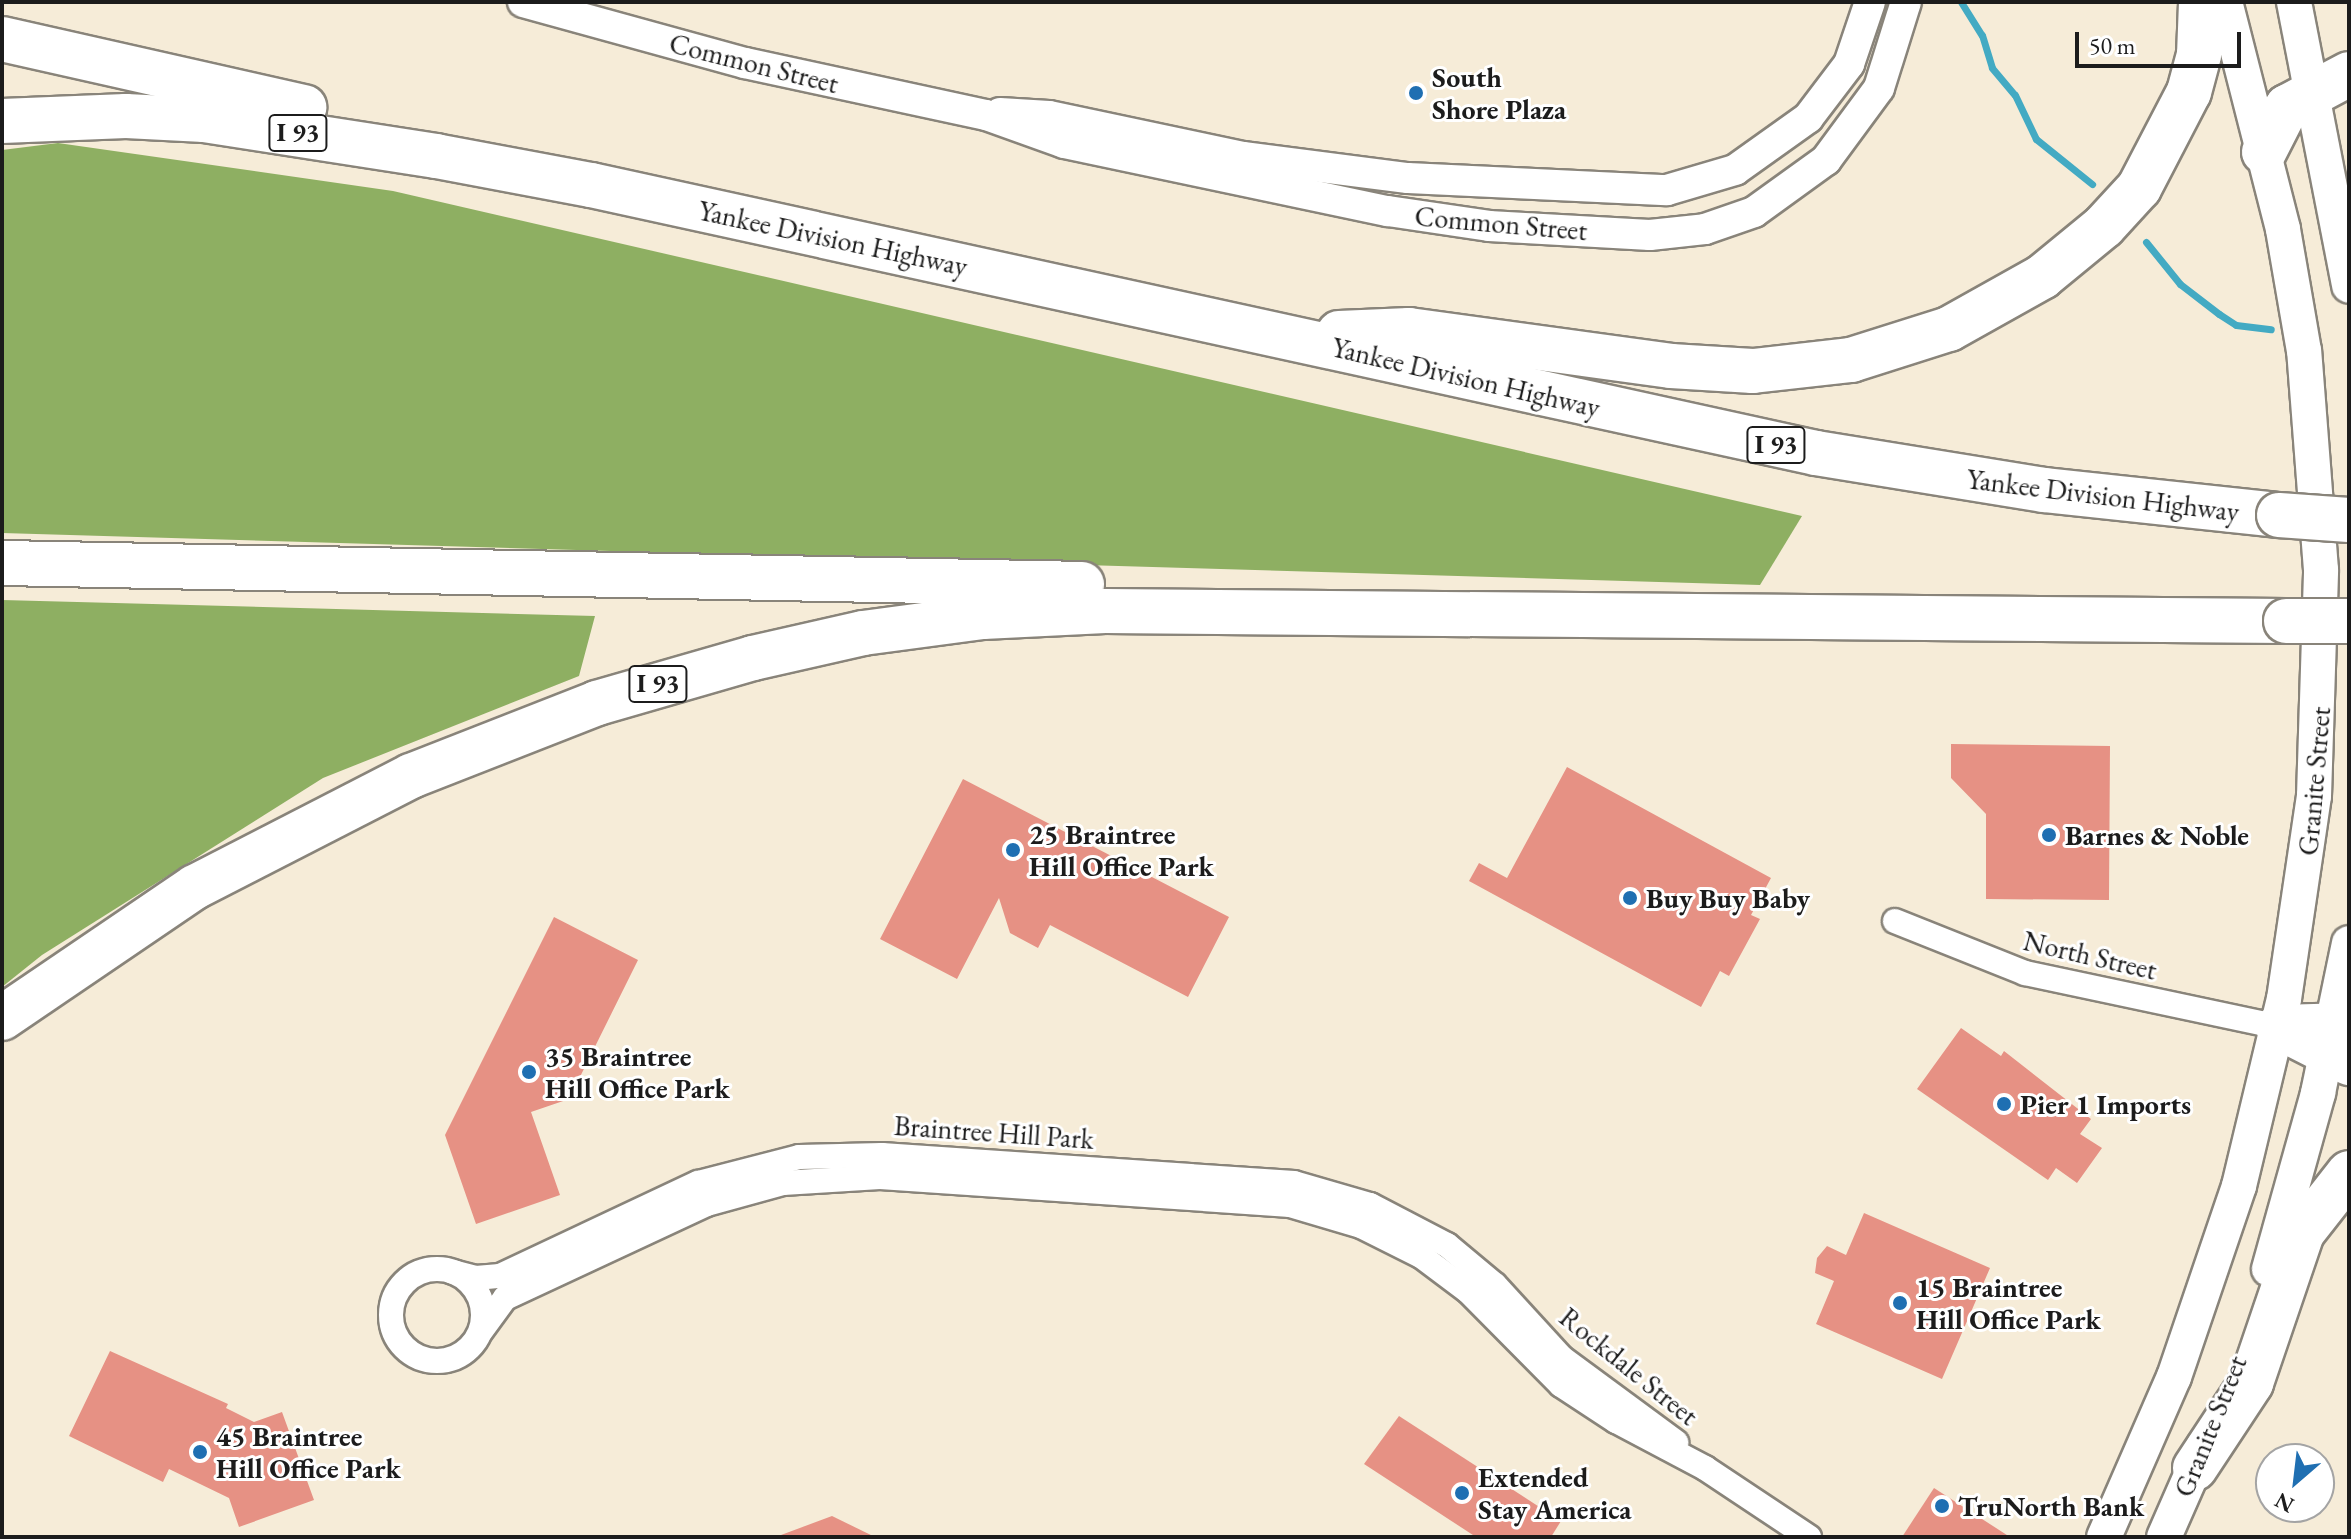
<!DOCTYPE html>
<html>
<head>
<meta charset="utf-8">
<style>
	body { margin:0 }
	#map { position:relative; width:2351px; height:1539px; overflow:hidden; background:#f6ecd8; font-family:"EB Garamond",serif }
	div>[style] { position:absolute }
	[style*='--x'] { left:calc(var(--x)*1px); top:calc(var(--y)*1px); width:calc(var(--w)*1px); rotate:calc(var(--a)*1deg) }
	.forest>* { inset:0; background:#8eaf62 }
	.stream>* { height:7px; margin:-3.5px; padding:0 3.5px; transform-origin:3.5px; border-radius:3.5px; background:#43aac3 }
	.building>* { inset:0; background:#e69184 }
	.roads { filter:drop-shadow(2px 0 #89847a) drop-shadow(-2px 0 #89847a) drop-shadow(0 2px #89847a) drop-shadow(0 -2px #89847a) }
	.minor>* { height:24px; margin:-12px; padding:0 12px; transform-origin:12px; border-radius:12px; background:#fff }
	.minor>.ring { margin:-12px; padding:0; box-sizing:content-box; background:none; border:24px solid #fff; border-radius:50% }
	.tertiary>* { height:30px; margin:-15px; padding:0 15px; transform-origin:15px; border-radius:15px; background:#fff }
	.secondary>* { height:34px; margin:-17px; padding:0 17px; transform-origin:17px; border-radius:17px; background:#fff }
	.motorway>* { height:44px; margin:-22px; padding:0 22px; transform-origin:22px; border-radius:22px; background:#fff }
	.bridges { filter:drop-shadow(2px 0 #89847a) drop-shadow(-2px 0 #89847a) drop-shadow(0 2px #89847a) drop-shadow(0 -2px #89847a) }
	.motorway-bridge>* { height:44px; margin:-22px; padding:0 22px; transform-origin:22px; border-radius:22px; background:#fff }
	.dots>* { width:22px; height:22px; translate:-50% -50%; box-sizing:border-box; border:4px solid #fff; border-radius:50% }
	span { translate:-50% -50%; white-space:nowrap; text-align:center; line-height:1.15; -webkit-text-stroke:6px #fff; paint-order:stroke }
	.shield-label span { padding:2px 6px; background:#fff; border:2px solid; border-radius:6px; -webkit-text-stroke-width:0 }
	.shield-label { font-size:26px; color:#1c1c1c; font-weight:700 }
	.street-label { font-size:28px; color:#1c1c1c }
	.poi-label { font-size:28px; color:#1c1c1c; font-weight:700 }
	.left { translate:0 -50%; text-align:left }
	.frame { position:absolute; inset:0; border:4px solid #1c1c1c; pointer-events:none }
	.north { position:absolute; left:2255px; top:1443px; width:80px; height:80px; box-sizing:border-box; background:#fff; border:2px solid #a4a4a4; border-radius:50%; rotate:208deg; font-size:22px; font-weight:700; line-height:32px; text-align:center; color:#1c1c1c }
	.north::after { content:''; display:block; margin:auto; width:28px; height:36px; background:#1f6fb2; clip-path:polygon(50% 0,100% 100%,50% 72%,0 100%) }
	.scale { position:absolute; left:2075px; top:32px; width:166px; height:36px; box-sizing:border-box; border:4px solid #1c1c1c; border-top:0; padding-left:10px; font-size:24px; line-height:28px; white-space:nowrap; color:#1c1c1c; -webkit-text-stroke:6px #fff; paint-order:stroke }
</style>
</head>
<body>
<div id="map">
	<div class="forest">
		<i style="clip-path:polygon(58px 143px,393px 191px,1802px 516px,1760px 585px,2px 533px,2px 150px)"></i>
		<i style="clip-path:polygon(2px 600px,595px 616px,579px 676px,323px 778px,42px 955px,2px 987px)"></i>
	</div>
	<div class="stream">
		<i style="--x:1961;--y:2;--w:39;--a:58"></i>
		<i style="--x:1982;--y:35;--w:34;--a:73"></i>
		<i style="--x:1992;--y:68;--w:35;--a:50"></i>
		<i style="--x:2015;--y:95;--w:49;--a:64.5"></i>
		<i style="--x:2036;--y:139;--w:72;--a:38.8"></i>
		<i style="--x:2146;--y:242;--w:54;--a:51"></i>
		<i style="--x:2180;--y:284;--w:49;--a:37.6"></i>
		<i style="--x:2219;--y:314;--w:20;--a:33"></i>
		<i style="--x:2236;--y:325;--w:35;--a:7"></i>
	</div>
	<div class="building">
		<i style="clip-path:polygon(1951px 744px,2110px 746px,2109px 900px,1986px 899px,1986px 814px,1951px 778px)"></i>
		<i style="clip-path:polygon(1567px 767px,1771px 878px,1751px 915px,1760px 919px,1729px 976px,1720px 971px,1701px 1007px,1469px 881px,1479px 863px,1507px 878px)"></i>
		<i style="clip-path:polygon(963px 779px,1229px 917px,1188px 997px,1050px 925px,1038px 948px,1010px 933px,999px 898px,957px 979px,880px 939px)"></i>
		<i style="clip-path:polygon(554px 917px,638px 960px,569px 1099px,531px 1112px,560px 1195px,476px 1224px,445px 1135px)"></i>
		<i style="clip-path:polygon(1961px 1028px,2001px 1056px,2004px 1051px,2091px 1119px,2080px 1134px,2102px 1148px,2077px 1183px,2056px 1168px,2048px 1180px,1917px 1089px)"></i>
		<i style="clip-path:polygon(1864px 1213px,1990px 1268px,1942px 1379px,1816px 1324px,1834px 1281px,1815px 1273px,1817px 1258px,1827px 1246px,1846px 1255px)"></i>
		<i style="clip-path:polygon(110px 1351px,228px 1404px,226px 1408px,254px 1422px,282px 1412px,314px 1500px,239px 1527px,229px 1498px,169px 1469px,163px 1482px,69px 1436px)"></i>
		<i style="clip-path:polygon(1399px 1416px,1561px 1521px,1551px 1537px,1476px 1537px,1364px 1464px)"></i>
		<i style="clip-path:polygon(1934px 1488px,2010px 1537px,1902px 1537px)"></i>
		<i style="clip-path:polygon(832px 1516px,875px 1537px,781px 1537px,781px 1535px)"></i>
	</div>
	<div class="roads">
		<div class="minor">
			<i style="--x:1895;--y:921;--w:140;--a:21.8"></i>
			<i style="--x:2025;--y:973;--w:259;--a:12"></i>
			<i class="ring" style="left:391px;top:1269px;width:68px;height:68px"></i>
			<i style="--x:453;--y:1272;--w:24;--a:15"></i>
			<i style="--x:476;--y:1278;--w:24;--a:-5"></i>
			<i style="--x:500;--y:1276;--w:219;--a:-25.2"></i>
			<i style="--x:698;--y:1183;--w:104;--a:-14.4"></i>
			<i style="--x:799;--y:1157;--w:83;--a:-1.4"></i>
			<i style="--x:882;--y:1155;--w:413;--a:3.9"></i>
			<i style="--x:1294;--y:1183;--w:79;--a:16.1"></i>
			<i style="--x:1370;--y:1205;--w:87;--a:27.5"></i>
			<i style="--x:1447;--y:1245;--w:62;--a:39.8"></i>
			<i style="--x:1495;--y:1285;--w:99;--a:47.5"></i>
			<i style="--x:1562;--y:1358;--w:142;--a:36.4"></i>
			<i style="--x:481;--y:1331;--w:41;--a:-54"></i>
			<i style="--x:505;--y:1298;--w:223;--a:-25"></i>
			<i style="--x:707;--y:1204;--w:79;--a:-15.4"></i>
			<i style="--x:783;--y:1183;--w:97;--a:-3.5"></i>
			<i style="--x:880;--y:1177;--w:411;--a:3.9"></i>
			<i style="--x:1290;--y:1205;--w:74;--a:16.5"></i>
			<i style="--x:1361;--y:1226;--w:67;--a:26.6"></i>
			<i style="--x:1421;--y:1256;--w:59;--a:36.7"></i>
			<i style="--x:1468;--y:1291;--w:132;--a:45.3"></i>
			<i style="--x:1561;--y:1385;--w:66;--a:33.2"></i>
			<i style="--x:1616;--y:1421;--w:101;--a:27.8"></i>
			<i style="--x:1705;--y:1468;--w:125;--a:33.6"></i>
		</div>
		<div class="tertiary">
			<i style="--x:523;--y:2;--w:230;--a:15.4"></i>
			<i style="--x:745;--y:63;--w:247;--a:12.2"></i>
			<i style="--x:986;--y:115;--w:83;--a:19.7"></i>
			<i style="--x:1064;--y:143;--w:331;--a:11.9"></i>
			<i style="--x:1388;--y:211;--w:102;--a:8.4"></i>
			<i style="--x:1489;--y:226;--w:161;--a:3.2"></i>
			<i style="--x:1650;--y:235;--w:55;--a:-6.2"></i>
			<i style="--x:1705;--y:229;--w:52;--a:-19.1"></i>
			<i style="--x:1754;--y:212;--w:89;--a:-35.8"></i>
			<i style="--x:1826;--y:160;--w:89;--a:-53.6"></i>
			<i style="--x:1879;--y:88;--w:90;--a:-72.6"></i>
			<i style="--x:1000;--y:113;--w:49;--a:3.5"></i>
			<i style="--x:1049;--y:116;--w:198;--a:11.9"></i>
			<i style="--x:1243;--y:157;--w:166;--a:7.3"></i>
			<i style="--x:1408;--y:178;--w:259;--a:2.7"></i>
			<i style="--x:1667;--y:190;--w:71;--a:-16.4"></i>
			<i style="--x:1735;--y:170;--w:90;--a:-35.5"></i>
			<i style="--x:1808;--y:118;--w:68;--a:-52.8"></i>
			<i style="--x:1849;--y:64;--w:65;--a:-71.3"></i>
		</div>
		<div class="secondary">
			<i style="--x:2294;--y:2;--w:289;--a:79"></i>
			<i style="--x:2269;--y:1269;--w:183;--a:-74.4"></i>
			<i style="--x:2318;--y:1093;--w:153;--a:-78.3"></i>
			<i style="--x:2104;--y:1537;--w:175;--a:-66.4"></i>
			<i style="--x:2174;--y:1377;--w:202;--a:-71.2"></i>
			<i style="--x:2239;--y:1186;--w:192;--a:-76.5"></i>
			<i style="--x:2284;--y:999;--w:205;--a:-81.6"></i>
			<i style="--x:2314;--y:796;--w:226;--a:-88.2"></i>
			<i style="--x:2321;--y:570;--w:220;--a:-94.4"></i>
			<i style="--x:2304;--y:351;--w:124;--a:-99.8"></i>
			<i style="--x:2283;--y:229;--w:234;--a:-104.3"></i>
			<i style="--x:2164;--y:1537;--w:99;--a:-66.3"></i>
		</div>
		<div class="motorway">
			<i style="--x:2;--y:39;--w:310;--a:12.7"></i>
			<i style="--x:2;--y:121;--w:124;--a:-2.3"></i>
			<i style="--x:126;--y:116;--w:78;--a:2.9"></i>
			<i style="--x:204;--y:120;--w:235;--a:8.8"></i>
			<i style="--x:436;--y:156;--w:158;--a:10.6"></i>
			<i style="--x:591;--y:185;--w:1254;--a:12.34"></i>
			<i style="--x:1816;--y:453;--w:231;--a:9.2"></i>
			<i style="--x:2044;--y:490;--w:236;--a:6.1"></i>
			<i style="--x:2264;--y:152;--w:51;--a:-62.9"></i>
			<i style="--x:2287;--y:107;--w:70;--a:-28"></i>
			<i style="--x:1339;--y:333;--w:70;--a:-2.5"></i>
			<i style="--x:1409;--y:330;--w:264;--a:7.8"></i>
			<i style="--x:1671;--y:366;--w:82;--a:3.5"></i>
			<i style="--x:1753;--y:371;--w:99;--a:-6.4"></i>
			<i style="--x:1851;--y:360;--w:103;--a:-17.6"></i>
			<i style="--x:1949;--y:329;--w:107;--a:-29.2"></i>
			<i style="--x:2042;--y:277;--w:80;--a:-39.4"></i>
			<i style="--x:2104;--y:226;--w:52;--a:-47.4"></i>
			<i style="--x:2139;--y:188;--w:108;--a:-62.5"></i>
			<i style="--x:2189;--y:92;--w:38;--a:-75"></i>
			<i style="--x:2199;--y:55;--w:53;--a:-87.8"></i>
			<i style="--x:2;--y:563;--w:1080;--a:1.11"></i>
			<i style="--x:2;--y:1018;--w:233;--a:-34.2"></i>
			<i style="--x:195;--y:887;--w:243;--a:-27.2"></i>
			<i style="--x:411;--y:776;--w:200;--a:-21.4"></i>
			<i style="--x:597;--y:703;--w:162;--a:-16.1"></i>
			<i style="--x:753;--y:658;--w:113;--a:-12.8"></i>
			<i style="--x:863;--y:633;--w:121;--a:-7.6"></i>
			<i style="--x:983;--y:617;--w:122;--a:-2.8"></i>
			<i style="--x:1105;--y:611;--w:1181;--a:0.49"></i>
			<i style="--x:2278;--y:1027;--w:80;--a:26.9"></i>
			<i style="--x:2280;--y:1027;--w:69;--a:-1.7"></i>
			<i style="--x:2195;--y:1468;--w:102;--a:-56.6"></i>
			<i style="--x:2251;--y:1383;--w:158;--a:-71.2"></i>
			<i style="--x:2302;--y:1233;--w:76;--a:-51.9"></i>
		</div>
	</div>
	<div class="bridges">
		<div class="motorway-bridge">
			<i style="--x:2279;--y:515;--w:70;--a:4.1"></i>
			<i style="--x:2286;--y:621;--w:63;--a:0"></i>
		</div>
	</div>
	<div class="dots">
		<i style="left:1416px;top:93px;background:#1f6fb2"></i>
		<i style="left:2049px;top:835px;background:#1f6fb2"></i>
		<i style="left:1013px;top:850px;background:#1f6fb2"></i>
		<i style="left:1630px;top:898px;background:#1f6fb2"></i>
		<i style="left:529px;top:1072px;background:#1f6fb2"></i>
		<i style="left:2004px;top:1104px;background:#1f6fb2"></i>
		<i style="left:1900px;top:1303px;background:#1f6fb2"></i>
		<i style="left:200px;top:1452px;background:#1f6fb2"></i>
		<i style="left:1462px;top:1493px;background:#1f6fb2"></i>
		<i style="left:1942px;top:1506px;background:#1f6fb2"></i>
	</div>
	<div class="shield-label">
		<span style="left:298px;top:133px">I 93</span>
		<span style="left:1776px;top:445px">I 93</span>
		<span style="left:658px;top:684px">I 93</span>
	</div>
	<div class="street-label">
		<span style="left:754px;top:63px;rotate:14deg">Common Street</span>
		<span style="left:1501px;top:223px;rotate:5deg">Common Street</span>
		<span style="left:833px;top:238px;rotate:12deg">Yankee Division Highway</span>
		<span style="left:1466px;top:377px;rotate:13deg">Yankee Division Highway</span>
		<span style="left:2103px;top:495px;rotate:7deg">Yankee Division Highway</span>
		<span style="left:2314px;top:781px;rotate:-85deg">Granite Street</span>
		<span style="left:2090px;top:955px;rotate:13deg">North Street</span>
		<span style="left:994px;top:1132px;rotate:4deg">Braintree Hill Park</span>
		<span style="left:1629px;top:1366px;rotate:39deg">Rockdale Street</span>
		<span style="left:2210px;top:1426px;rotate:-68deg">Granite Street</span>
	</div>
	<div class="poi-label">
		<span class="left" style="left:1432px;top:93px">South<br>Shore Plaza</span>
		<span class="left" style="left:1029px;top:850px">25 Braintree<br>Hill Office Park</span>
		<span class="left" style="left:2065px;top:835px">Barnes &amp; Noble</span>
		<span class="left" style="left:1646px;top:898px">Buy Buy Baby</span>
		<span class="left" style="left:545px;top:1072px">35 Braintree<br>Hill Office Park</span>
		<span class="left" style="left:2020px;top:1104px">Pier 1 Imports</span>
		<span class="left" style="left:1916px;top:1303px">15 Braintree<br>Hill Office Park</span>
		<span class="left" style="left:216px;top:1452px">45 Braintree<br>Hill Office Park</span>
		<span class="left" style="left:1478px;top:1493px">Extended<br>Stay America</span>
		<span class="left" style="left:1958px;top:1506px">TruNorth Bank</span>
	</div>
	<div class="frame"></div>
	<div class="north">N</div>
	<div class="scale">50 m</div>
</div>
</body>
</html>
